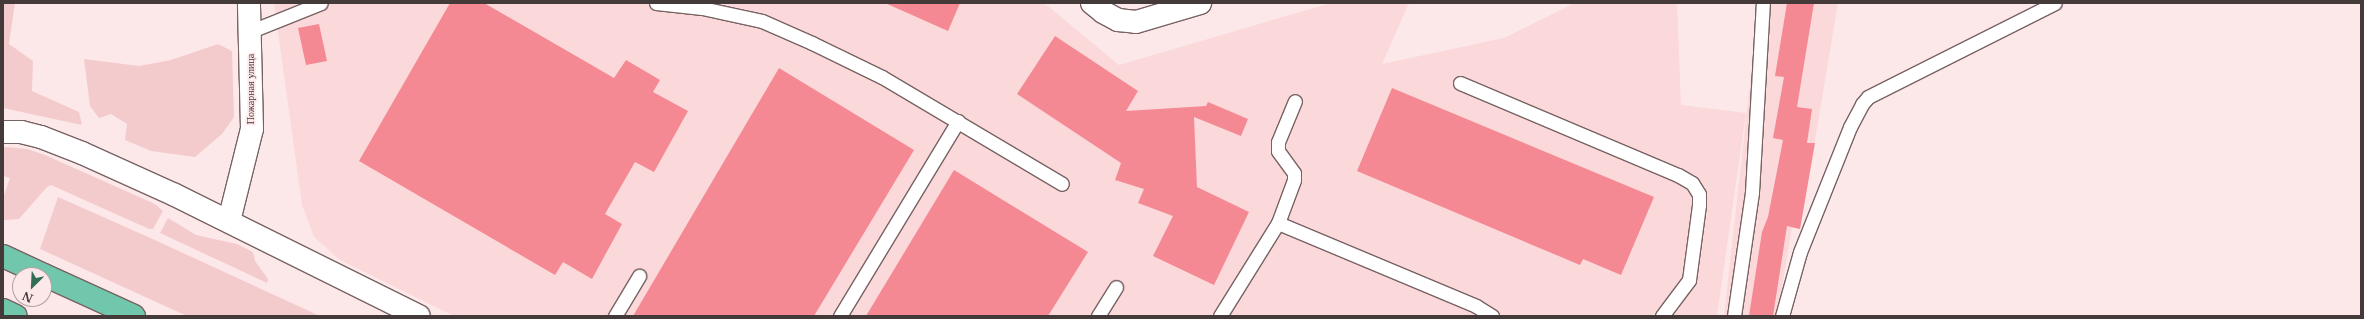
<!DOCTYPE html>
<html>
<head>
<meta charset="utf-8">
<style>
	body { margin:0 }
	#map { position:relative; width:2364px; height:319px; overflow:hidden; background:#fde8e9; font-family:"Libre Baskerville",serif }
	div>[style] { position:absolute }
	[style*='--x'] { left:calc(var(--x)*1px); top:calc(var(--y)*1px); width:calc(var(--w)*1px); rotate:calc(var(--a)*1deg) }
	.built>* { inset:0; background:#fbd8d9 }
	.green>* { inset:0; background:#f4cbcd }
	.building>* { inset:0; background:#f48993 }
	.roads { filter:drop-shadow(1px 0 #786263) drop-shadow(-1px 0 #786263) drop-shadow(0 1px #786263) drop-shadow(0 -1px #786263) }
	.service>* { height:13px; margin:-6.5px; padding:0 6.5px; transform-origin:6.5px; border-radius:6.5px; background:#fff }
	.minor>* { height:22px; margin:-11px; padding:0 11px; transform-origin:11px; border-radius:11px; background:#fff }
	.tertiary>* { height:22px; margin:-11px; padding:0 11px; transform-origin:11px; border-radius:11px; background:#fff }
	.primary>* { height:22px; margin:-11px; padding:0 11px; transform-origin:11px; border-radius:11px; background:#71c7ac }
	span { translate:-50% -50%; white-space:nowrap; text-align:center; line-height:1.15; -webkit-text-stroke:3px #fde8e9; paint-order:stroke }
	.street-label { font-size:10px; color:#443a3a }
	.frame { position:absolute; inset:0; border:4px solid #443a3a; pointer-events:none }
	.north { position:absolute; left:12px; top:267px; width:40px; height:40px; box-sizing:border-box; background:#fde8e9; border:1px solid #b3a2a3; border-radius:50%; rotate:204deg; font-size:11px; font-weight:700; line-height:16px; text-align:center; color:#443a3a }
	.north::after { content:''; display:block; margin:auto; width:14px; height:18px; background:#336d55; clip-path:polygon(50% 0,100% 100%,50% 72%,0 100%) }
</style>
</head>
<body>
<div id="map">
	<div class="built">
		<i style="clip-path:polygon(274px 3px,1044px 3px,1119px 65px,1331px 3px,1409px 3px,1382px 64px,1504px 38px,1575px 3px,1677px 3px,1681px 105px,1746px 113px,1717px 316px,454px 316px,340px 260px,314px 237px,302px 205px)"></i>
		<i style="clip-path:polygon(1759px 3px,1838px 3px,1800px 229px,1792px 228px,1777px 316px,1724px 316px)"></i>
	</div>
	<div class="green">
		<i style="clip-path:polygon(3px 3px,15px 3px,9px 44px,33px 61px,32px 91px,79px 112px,82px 125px,3px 108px)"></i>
		<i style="clip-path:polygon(218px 44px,232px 51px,234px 117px,222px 134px,195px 157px,151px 151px,125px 140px,127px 124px,111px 114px,99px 118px,90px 106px,84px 59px,139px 66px,171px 60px)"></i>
		<i style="clip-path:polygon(6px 147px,27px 149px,45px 155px,155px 204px,163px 211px,153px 229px,149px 229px,51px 185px,47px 187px,19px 219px,3px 220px,3px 198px,10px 178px,3px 176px,3px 148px)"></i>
		<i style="clip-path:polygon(58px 197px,157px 241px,320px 316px,187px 316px,40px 249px)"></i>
		<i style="clip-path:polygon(168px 218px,196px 235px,237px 244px,253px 252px,255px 261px,268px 279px,267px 283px,160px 233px)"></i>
	</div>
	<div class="building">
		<i style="clip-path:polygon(450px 3px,484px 3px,614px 78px,626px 60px,660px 80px,653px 92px,688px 111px,654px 172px,635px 162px,605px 214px,622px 224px,592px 279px,563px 262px,555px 275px,359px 161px)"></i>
		<i style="clip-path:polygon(885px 3px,960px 3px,948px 31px)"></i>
		<i style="clip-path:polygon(1787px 3px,1814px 3px,1797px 107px,1812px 109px,1807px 143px,1815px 143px,1800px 229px,1787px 226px,1773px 316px,1749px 316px,1762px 232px,1768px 217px,1783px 140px,1773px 138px,1784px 77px,1775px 76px)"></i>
		<i style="clip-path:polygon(319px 24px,327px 61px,306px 65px,298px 28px)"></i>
		<i style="clip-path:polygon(1055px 36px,1138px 91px,1126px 111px,1206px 106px,1208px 102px,1248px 119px,1241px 136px,1194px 117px,1197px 187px,1249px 212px,1214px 285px,1153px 256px,1173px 216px,1138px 203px,1144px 189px,1115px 180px,1121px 163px,1017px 94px)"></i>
		<i style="clip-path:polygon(779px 68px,914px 150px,814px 316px,633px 316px)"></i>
		<i style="clip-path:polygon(1392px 88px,1654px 197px,1621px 275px,1583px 259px,1580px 265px,1357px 171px)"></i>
		<i style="clip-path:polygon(954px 170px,1088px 252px,1048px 316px,866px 316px)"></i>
	</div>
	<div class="roads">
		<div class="service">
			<i style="--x:656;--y:3;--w:46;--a:6.2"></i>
			<i style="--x:702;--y:8;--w:61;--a:12.2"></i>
			<i style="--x:762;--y:21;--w:55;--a:23.7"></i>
			<i style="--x:812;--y:43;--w:78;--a:25.9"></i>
			<i style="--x:882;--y:77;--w:209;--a:30.7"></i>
			<i style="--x:251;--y:31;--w:75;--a:-21.8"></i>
			<i style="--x:1460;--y:83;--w:237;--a:22.9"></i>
			<i style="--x:1678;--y:175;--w:16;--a:30"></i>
			<i style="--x:1692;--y:183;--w:13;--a:58"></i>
			<i style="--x:1699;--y:194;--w:11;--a:90"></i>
			<i style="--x:1699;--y:205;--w:76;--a:97.6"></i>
			<i style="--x:1689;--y:280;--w:45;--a:126.9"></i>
			<i style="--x:1278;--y:223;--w:46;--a:-69.6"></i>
			<i style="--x:1294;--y:180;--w:7;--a:-90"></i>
			<i style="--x:1294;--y:173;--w:27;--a:-126"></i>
			<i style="--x:1278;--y:151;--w:9;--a:-90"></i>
			<i style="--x:1278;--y:142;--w:44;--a:-67.5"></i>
			<i style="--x:615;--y:316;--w:47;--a:-59"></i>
			<i style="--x:840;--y:316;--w:228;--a:-58.8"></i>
			<i style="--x:1098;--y:316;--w:34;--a:-58"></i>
			<i style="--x:1220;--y:316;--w:110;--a:-58.1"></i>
			<i style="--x:1278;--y:223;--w:215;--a:22.7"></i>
			<i style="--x:1476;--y:306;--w:19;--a:32"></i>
			<i style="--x:1734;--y:316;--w:125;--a:-81.7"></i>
			<i style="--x:1752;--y:192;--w:189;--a:-86.7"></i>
			<i style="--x:1782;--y:316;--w:66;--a:-74.3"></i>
			<i style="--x:1800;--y:252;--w:135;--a:-68.2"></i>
			<i style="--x:1850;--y:127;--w:26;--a:-62"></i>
			<i style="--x:1862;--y:104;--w:9;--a:-49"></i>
			<i style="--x:1868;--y:97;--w:209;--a:-26.7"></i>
		</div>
		<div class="minor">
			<i style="--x:1092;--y:3;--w:14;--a:39"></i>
			<i style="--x:1103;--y:12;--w:17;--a:28"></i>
			<i style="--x:1118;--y:20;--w:18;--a:6"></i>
			<i style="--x:1136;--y:22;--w:67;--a:-16.5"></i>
			<i style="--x:229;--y:221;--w:95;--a:-76"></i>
			<i style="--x:252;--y:129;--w:126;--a:-91.4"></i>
		</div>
		<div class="tertiary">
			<i style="--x:3;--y:132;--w:18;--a:0"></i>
			<i style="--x:21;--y:132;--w:21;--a:14"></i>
			<i style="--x:41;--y:137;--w:44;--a:21.3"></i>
			<i style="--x:82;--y:153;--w:102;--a:24.3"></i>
			<i style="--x:175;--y:195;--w:272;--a:26.4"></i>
		</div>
		<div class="primary">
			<i style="--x:3;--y:256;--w:45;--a:24.9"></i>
			<i style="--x:44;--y:275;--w:99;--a:24.5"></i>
			<i style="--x:3;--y:310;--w:14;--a:25"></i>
		</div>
	</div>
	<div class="street-label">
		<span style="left:251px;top:89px;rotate:-90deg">Пожарная улица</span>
	</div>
	<div class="frame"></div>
	<div class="north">N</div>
</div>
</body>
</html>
